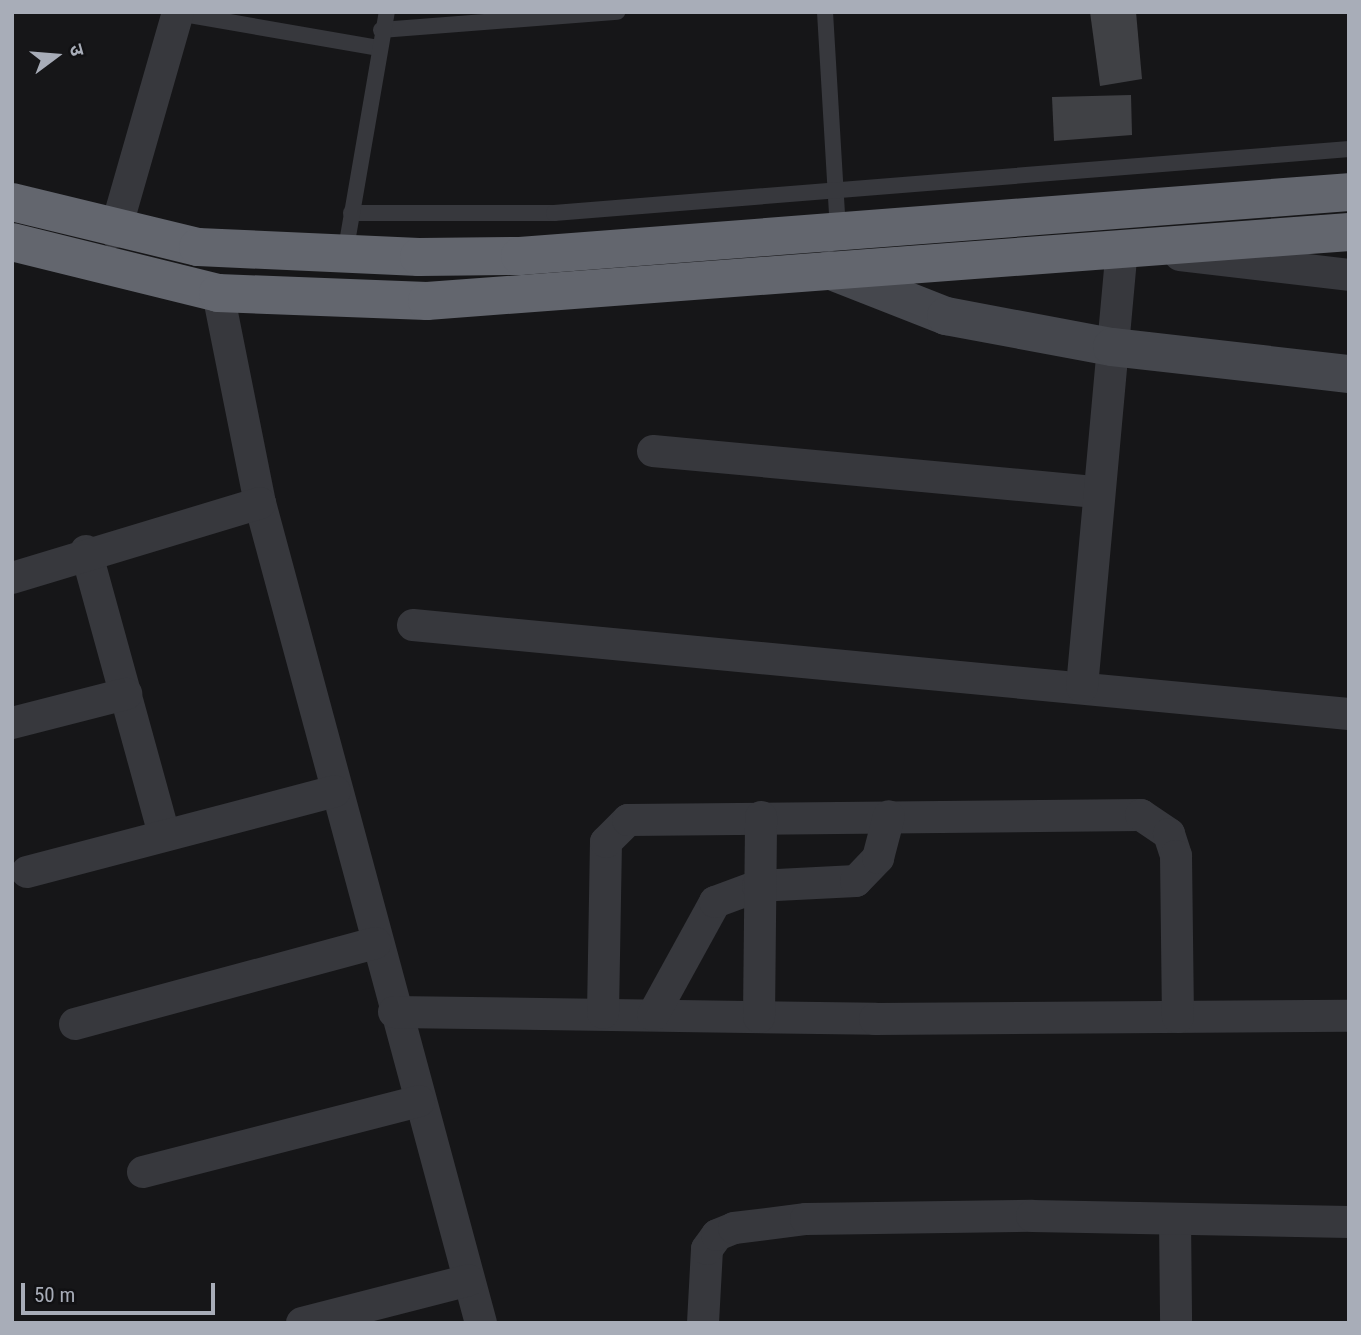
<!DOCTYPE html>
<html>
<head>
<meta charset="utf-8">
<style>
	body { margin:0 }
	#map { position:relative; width:1361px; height:1335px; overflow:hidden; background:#161618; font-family:"Roboto Condensed","Noto Sans Devanagari",sans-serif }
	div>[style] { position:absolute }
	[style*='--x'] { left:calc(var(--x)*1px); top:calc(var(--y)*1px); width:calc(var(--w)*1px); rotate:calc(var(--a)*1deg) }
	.building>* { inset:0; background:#404145 }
	.lane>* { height:16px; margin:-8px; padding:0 8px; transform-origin:8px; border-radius:8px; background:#37383d }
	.street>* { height:32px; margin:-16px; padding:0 16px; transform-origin:16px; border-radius:16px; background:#37383d }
	.secondary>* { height:38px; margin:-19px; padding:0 19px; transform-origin:19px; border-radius:19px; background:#45474d }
	.highway>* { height:38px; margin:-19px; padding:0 19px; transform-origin:19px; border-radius:19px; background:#63666e }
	span { translate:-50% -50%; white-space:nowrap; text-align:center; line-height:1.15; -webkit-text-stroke:6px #111113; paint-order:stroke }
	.frame { position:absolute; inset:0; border:14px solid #a8adb8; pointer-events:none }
	.north { position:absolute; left:21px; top:21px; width:70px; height:70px; -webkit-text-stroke:5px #111113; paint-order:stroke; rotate:74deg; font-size:19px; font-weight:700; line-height:28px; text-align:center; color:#a8adb8 }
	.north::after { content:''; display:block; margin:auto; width:24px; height:32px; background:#a8adb8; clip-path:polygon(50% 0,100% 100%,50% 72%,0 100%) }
	.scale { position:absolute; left:21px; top:1283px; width:194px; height:32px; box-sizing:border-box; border:4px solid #a8adb8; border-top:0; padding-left:9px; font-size:21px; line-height:24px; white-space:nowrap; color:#a8adb8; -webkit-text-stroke:5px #111113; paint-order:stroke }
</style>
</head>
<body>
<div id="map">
	<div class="building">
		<i style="clip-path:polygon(1090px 12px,1136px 12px,1142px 79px,1100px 86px)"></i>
		<i style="clip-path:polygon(1131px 95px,1132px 135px,1054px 141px,1052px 97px)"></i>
	</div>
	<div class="lane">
		<i style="--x:825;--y:12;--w:219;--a:86.6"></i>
		<i style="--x:178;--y:13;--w:203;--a:9.9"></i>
		<i style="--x:381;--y:30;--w:237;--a:-4.4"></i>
		<i style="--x:351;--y:213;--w:203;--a:0"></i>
		<i style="--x:554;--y:213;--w:798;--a:-4.6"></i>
		<i style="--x:345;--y:254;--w:246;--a:-80.2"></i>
	</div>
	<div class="street">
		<i style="--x:115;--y:232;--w:229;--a:-74"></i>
		<i style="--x:1180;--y:255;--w:170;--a:6.7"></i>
		<i style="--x:218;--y:293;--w:214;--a:78.7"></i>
		<i style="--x:260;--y:503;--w:849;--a:74.92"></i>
		<i style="--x:653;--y:451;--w:448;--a:5.3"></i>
		<i style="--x:86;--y:551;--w:295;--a:74.6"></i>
		<i style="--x:12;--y:578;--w:259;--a:-16.8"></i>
		<i style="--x:413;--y:625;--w:940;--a:5.43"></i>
		<i style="--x:1082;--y:687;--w:438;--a:-84.8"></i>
		<i style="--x:12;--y:723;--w:118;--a:-14.3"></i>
		<i style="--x:27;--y:872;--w:318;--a:-14.7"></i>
		<i style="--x:394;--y:1012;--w:481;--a:0.8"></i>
		<i style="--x:875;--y:1019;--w:474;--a:-0.4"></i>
		<i style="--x:603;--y:1013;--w:171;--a:-89"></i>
		<i style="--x:606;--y:842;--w:31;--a:-45"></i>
		<i style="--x:628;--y:820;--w:513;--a:-0.56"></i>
		<i style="--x:1141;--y:815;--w:34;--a:34"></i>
		<i style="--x:1169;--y:834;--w:23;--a:72"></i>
		<i style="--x:1176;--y:856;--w:161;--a:89.3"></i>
		<i style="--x:653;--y:1015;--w:129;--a:-61.2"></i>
		<i style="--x:715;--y:902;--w:46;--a:-20.4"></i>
		<i style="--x:758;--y:886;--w:98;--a:-2.9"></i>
		<i style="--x:856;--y:881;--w:32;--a:-46"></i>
		<i style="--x:878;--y:858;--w:43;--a:-75.3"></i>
		<i style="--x:759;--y:1017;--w:200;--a:-89.4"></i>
		<i style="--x:75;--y:1024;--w:311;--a:-15.1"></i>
		<i style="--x:143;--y:1172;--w:285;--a:-14.4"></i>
		<i style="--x:1175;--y:1219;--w:104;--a:89.4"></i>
		<i style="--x:302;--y:1323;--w:172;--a:-14.4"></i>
		<i style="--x:703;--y:1323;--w:74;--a:-86.9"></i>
		<i style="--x:707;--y:1249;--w:17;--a:-54"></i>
		<i style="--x:717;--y:1235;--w:18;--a:-22"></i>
		<i style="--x:734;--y:1228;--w:73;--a:-7.1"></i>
		<i style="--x:806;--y:1219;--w:226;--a:-0.8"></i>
		<i style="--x:1032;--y:1216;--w:317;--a:1.1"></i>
	</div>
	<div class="secondary">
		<i style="--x:829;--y:270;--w:126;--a:21.5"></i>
		<i style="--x:946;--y:316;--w:169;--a:10.6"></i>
		<i style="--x:1112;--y:347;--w:239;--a:6.5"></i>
	</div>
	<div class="highway">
		<i style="--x:12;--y:202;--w:191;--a:13.6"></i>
		<i style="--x:198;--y:247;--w:221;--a:2.6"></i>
		<i style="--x:419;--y:257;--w:101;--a:-0.6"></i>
		<i style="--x:520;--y:256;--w:831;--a:-4.41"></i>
		<i style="--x:12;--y:242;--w:212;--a:13.9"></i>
		<i style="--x:218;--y:293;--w:209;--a:2.2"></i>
		<i style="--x:427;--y:301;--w:925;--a:-4.28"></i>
	</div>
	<div class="frame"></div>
	<div class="north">उ</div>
	<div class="scale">50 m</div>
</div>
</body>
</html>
